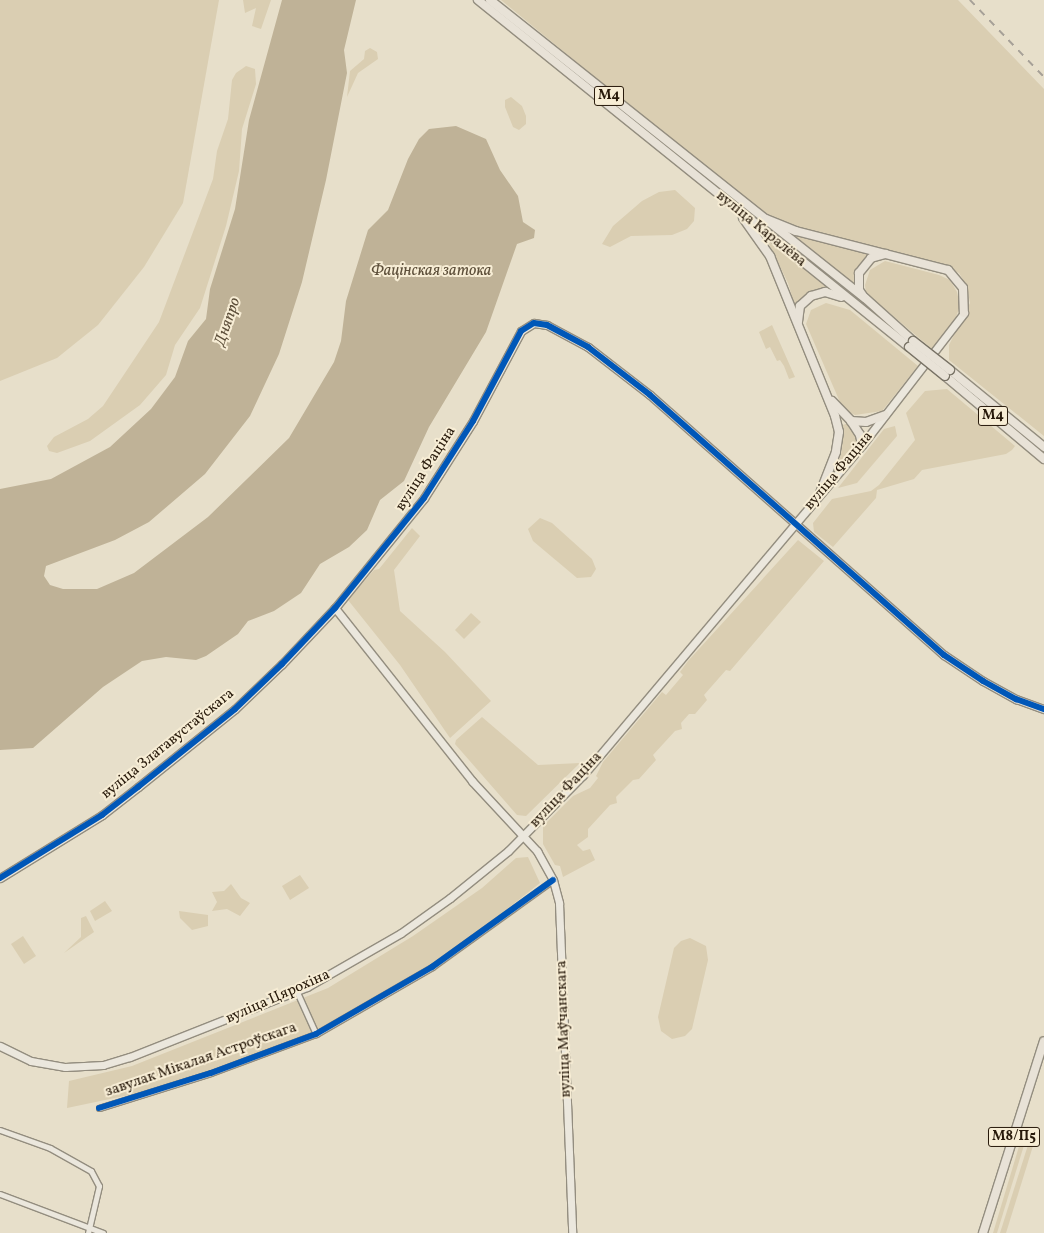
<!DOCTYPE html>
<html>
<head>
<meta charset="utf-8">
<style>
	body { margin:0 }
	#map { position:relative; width:1044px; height:1233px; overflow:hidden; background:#e7dfca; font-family:Vollkorn,serif }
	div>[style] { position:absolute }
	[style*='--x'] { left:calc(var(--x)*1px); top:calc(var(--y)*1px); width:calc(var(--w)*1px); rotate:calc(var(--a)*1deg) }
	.green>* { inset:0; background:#daceb2 }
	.water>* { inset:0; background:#bfb297 }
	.roads { filter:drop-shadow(1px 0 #938d7f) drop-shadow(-1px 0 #938d7f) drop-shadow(0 1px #938d7f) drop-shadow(0 -1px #938d7f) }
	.street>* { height:5px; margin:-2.5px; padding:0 2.5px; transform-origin:2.5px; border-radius:2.5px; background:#ebe7dd }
	.secondary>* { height:7px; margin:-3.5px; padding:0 3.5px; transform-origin:3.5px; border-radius:3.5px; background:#ebe7dd }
	.primary>* { height:8px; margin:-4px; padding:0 4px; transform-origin:4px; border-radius:4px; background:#e8e2d7 }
	.rail>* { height:1.5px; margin-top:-0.75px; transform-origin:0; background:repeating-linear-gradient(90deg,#a6a097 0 7px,transparent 0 14px) }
	.bridges { filter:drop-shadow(1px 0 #787265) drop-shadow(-1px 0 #787265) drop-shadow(0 1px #787265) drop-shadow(0 -1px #787265) }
	.primary-bridge>* { height:8px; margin:-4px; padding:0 4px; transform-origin:4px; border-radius:4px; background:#e8e2d7 }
	.cycleway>* { height:6px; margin:-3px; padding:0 3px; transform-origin:3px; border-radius:3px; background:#0057b8 }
	span { translate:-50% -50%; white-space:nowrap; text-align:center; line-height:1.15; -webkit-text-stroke:4px #f7edd5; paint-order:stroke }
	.shield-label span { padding:1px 3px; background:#f7edd5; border:1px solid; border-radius:3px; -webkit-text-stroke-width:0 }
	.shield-label { font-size:14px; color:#27190a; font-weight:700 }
	.street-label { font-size:15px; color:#27190a }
	.water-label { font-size:16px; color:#5d4f3a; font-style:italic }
</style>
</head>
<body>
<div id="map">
	<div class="green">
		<i style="clip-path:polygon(0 0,219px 0,183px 203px,144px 267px,98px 325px,57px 358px,0 381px)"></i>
		<i style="clip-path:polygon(243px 0,271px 0,261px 29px,252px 26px,256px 8px,245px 13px)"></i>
		<i style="clip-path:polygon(501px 0,958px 0,1044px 89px,1044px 436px,949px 360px,949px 345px,970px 303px,967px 286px,959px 273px,936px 263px,795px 226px,765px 213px,722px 182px)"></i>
		<i style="clip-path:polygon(370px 48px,377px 52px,378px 59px,358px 73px,347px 97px,350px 71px,364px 59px,365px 51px)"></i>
		<i style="clip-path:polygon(246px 66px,255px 69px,256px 84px,242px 129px,239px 171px,226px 226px,200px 308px,175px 345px,166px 375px,140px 405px,90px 441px,57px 453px,49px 451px,47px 446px,54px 437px,88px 419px,103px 406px,159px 322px,213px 179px,217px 151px,228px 119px,232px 80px,236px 73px)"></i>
		<i style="clip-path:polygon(511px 97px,522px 106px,526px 116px,526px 124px,519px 130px,513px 127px,505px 107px,505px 100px)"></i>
		<i style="clip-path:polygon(675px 190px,695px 208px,694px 221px,687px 229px,672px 235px,631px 236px,610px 247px,602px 244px,613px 226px,642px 201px,659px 192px)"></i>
		<i style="clip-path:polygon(779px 229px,874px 254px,857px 272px,855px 283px,849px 283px)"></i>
		<i style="clip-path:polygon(766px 238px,830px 288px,816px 290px,796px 310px,788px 283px)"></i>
		<i style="clip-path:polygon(885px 261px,939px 275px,950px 280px,957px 292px,960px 306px,956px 317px,932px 349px,866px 293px,865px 285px,870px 270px)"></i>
		<i style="clip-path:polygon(826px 303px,850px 310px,918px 366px,882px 411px,855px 415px,843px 409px,806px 324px,811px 310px)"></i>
		<i style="clip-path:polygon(772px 325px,795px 377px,789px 379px,784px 366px,780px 360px,777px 361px,770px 347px,766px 349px,759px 332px)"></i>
		<i style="clip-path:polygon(947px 389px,1015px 446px,1012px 450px,1006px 454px,922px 470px,914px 479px,877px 490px,876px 498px,833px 547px,814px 532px,813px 523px,832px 499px,871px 491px,879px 485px,915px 440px,906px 413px,925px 391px)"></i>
		<i style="clip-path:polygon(848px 423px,857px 436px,857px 442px,837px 466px,842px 451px,843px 425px)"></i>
		<i style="clip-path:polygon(895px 426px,897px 436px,857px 483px,838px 488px,884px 429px)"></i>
		<i style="clip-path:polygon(540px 518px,552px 523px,592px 559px,596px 569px,591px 577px,577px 578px,533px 541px,528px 529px)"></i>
		<i style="clip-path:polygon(412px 528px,420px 536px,394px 570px,400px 611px,445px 652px,491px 701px,450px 738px,400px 665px,348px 600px,374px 570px,379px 569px)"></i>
		<i style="clip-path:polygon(798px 540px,824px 561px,730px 671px,726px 670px,704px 695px,707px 700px,695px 714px,689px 714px,681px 723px,682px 729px,675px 731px,653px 755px,656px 760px,639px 779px,633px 780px,616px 797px,617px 803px,610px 805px,588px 829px,588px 837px,577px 845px,583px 851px,590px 849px,595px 860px,563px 877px,560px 866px,555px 865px,543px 844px,543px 826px,573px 796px,590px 788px,598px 778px,596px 776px,603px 762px,662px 692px,666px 695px,683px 675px,680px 672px,688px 661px)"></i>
		<i style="clip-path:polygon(471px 613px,481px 622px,464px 639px,455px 630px)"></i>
		<i style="clip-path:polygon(482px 717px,538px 765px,580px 763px,526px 816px,517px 815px,455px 744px,456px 740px)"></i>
		<i style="clip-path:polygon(528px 857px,540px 883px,454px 951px,364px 1006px,304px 1037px,193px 1076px,129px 1095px,67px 1108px,69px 1081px,132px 1066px,328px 988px,413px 936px,482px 888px,516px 858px)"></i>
		<i style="clip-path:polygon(300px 875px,309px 888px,290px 900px,282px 886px)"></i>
		<i style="clip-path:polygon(231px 884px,241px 898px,250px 903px,240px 916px,227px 909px,212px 911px,217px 902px,212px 892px,224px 891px)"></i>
		<i style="clip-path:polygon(105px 901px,112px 911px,95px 921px,90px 911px)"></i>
		<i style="clip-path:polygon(179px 911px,208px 915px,208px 926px,192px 930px,180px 918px)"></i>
		<i style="clip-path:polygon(86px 916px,94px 932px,64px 953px,81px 937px,81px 918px)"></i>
		<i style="clip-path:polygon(23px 936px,36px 956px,24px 964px,11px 944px)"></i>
		<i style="clip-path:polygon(690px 938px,706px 946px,708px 960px,692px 1029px,685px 1036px,672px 1039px,661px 1031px,658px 1017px,674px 948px,681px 941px)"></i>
		<i style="clip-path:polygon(1025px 1142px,997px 1233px,993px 1233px,1020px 1143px)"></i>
		<i style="clip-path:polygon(1028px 1145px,1033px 1146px,1006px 1233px,1000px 1233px)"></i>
	</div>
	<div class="water">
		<i style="clip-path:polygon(282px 0,356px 0,344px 50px,347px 73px,326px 180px,302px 282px,279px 354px,250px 416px,205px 474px,149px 522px,115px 540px,46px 566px,44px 576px,50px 585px,63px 589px,97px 589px,134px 573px,208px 517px,289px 438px,334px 362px,341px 341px,346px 301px,368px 230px,388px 210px,408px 159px,419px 139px,429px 129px,456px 126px,486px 139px,500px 170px,518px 196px,523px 222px,535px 230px,534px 238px,517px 244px,486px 332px,429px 427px,404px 481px,380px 500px,367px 530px,349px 547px,320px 564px,301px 593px,274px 611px,248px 621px,238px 634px,206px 656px,196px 660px,166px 657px,142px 661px,103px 687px,33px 748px,0 750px,0 489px,51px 479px,110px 447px,151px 409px,175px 377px,188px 341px,206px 319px,210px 289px,235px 209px,249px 120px)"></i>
	</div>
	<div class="roads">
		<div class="street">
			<i style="--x:297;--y:992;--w:46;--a:65.7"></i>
			<i style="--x:99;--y:1108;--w:117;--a:-17.4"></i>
			<i style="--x:211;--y:1073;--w:112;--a:-20.4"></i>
			<i style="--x:316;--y:1034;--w:134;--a:-30"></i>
			<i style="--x:432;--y:967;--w:149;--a:-35.7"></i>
			<i style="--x:0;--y:1130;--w:53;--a:19.8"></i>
			<i style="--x:50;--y:1148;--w:47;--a:29.3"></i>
			<i style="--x:91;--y:1171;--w:17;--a:62"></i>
			<i style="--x:99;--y:1186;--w:48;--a:103.2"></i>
			<i style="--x:0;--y:1194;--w:110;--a:20.7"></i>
		</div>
		<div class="secondary">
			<i style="--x:335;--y:608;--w:221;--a:51.6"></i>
			<i style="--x:472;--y:781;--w:96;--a:47.1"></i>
			<i style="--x:537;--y:851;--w:33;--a:61"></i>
			<i style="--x:553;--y:880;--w:24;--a:75"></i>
			<i style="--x:559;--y:903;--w:330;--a:87.7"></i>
			<i style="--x:0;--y:878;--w:120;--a:-31.7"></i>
			<i style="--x:102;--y:815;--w:46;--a:-37.9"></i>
			<i style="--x:138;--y:787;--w:124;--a:-38.8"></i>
			<i style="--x:235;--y:709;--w:65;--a:-43.8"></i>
			<i style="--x:282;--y:664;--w:77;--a:-46.6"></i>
			<i style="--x:335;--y:608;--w:141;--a:-51"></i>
			<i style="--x:424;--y:498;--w:91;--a:-57.5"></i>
			<i style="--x:473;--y:421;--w:102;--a:-61.9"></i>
			<i style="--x:521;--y:331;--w:15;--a:-32"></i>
			<i style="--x:534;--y:323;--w:13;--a:9"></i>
			<i style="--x:547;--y:325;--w:47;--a:28.2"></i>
			<i style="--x:588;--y:347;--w:78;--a:37.7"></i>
			<i style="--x:650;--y:395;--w:392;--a:41.5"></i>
			<i style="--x:944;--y:655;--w:47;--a:33.7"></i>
			<i style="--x:983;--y:681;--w:38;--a:29"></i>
			<i style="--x:1016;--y:699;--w:30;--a:20"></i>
			<i style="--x:0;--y:1046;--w:34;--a:26"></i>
			<i style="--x:31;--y:1061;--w:35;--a:10"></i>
			<i style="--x:65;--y:1067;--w:38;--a:-3"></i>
			<i style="--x:103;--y:1065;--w:28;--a:-17"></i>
			<i style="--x:130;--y:1057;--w:190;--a:-21.6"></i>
			<i style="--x:307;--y:987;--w:108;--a:-29.9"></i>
			<i style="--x:401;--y:933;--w:60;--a:-35.5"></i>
			<i style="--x:450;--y:898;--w:75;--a:-39"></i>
			<i style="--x:508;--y:851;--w:107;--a:-45.4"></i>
			<i style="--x:583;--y:775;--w:432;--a:-49.8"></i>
			<i style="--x:862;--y:445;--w:167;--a:-52.3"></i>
		</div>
		<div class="primary">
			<i style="--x:478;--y:0;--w:553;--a:38.84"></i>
			<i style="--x:490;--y:0;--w:479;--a:38.5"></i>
			<i style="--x:865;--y:298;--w:64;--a:41.9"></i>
			<i style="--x:743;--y:218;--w:47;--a:54.6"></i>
			<i style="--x:770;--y:256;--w:173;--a:67.9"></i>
			<i style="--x:835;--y:416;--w:16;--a:76"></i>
			<i style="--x:839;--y:432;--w:20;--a:99"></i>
			<i style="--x:836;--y:452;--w:44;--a:111.3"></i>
			<i style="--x:766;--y:219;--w:32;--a:22"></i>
			<i style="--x:796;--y:231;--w:157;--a:14.4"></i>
			<i style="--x:948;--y:270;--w:23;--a:50"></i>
			<i style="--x:963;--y:288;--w:25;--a:88"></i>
			<i style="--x:863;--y:296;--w:7;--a:-124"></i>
			<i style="--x:859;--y:290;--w:17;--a:-90"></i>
			<i style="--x:859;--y:273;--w:19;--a:-51"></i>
			<i style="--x:871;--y:258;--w:15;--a:-16"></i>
			<i style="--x:798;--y:322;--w:16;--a:-83"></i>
			<i style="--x:800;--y:306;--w:15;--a:-42"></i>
			<i style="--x:811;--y:296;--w:15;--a:-16"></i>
			<i style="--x:825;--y:292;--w:17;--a:17"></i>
			<i style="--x:950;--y:370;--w:122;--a:39.3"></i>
			<i style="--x:945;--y:376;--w:129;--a:40"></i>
			<i style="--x:832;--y:401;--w:28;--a:46"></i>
			<i style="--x:851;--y:421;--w:15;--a:4"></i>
			<i style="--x:866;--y:422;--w:20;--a:-20"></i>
			<i style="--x:851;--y:421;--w:17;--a:57"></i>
			<i style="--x:860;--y:435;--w:10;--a:79"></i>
			<i style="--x:983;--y:1233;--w:201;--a:-72.4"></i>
		</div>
	</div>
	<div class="rail">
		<i style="--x:970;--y:0;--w:107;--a:46.1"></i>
	</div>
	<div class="bridges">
		<div class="primary-bridge">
			<i style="--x:913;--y:341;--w:47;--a:38.1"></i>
			<i style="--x:909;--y:347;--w:46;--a:38.9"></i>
		</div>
	</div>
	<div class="cycleway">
		<i style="--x:0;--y:878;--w:120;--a:-31.7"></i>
		<i style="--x:102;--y:815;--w:46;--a:-37.9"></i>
		<i style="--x:138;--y:787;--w:124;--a:-38.8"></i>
		<i style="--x:235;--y:709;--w:65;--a:-43.8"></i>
		<i style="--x:282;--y:664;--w:77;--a:-46.6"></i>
		<i style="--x:335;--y:608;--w:141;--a:-51"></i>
		<i style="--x:424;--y:498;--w:91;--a:-57.5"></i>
		<i style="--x:473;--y:421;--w:102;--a:-61.9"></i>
		<i style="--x:521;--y:331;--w:15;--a:-32"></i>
		<i style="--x:534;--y:323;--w:13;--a:9"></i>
		<i style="--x:547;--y:325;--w:47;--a:28.2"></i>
		<i style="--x:588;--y:347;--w:78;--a:37.7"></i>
		<i style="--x:650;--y:395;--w:392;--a:41.5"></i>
		<i style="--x:944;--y:655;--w:47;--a:33.7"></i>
		<i style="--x:983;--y:681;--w:38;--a:29"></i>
		<i style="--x:1016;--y:699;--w:30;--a:20"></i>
		<i style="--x:99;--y:1108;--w:117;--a:-17.4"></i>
		<i style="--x:211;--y:1073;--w:112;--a:-20.4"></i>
		<i style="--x:316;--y:1034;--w:134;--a:-30"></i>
		<i style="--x:432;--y:967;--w:149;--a:-35.7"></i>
	</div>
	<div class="shield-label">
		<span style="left:609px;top:96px">М4</span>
		<span style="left:993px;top:416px">М4</span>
		<span style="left:1014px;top:1137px">М8/П5</span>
	</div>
	<div class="street-label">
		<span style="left:761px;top:229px;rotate:39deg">вуліца Каралёва</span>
		<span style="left:426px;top:469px;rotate:-57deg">вуліца Фаціна</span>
		<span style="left:839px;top:471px;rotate:-50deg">вуліца Фаціна</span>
		<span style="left:168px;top:744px;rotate:-39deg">вуліца Златавустаўскага</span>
		<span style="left:566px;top:790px;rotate:-47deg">вуліца Фаціна</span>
		<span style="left:278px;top:997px;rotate:-24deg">вуліца Цярохіна</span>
		<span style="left:564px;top:1029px;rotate:-92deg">вуліца Маўчанскага</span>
		<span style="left:201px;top:1060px;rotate:-19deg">завулак Мікалая Астроўскага</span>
	</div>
	<div class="water-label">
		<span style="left:431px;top:271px">Фацінская затока</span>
		<span style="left:228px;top:322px;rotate:-71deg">Дняпро</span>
	</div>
</div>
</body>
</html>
